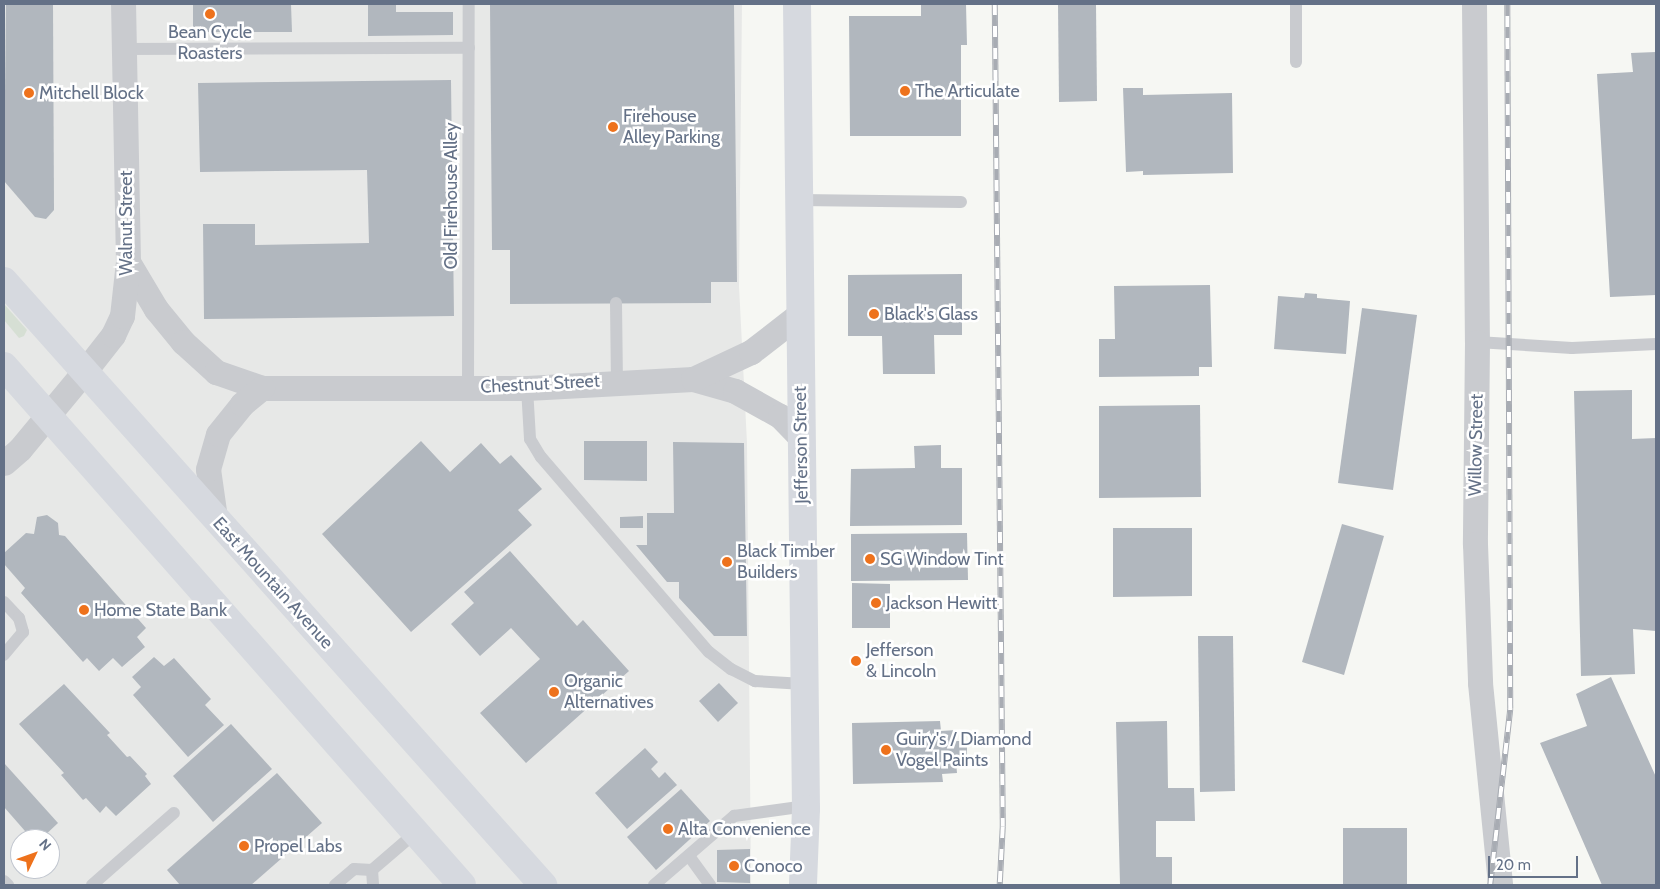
<!DOCTYPE html>
<html>
<head>
<meta charset="utf-8">
<style>
	body { margin:0 }
	#map { position:relative; width:1660px; height:889px; overflow:hidden; background:#f6f7f3; font-family:Cabin,sans-serif }
	div>[style] { position:absolute }
	[style*='--x'] { left:calc(var(--x)*1px); top:calc(var(--y)*1px); width:calc(var(--w)*1px); rotate:calc(var(--a)*1deg) }
	.built>* { inset:0; background:#e7e8e7 }
	.green>* { inset:0; background:#d6dfd4 }
	.building>* { inset:0; background:#b1b7be }
	.lane>* { height:12px; margin:-6px; padding:0 6px; transform-origin:6px; border-radius:6px; background:#c9cbcf }
	.street>* { height:25px; margin:-12.5px; padding:0 12.5px; transform-origin:12.5px; border-radius:12.5px; background:#c9cbcf }
	.secondary>* { height:28px; margin:-14px; padding:0 14px; transform-origin:14px; border-radius:14px; background:#d6d9df }
	.highway>* { height:28px; margin:-14px; padding:0 14px; transform-origin:14px; border-radius:14px; background:#d6d9df }
	.rail>* { height:5.5px; margin-top:-2.75px; transform-origin:0; background:repeating-linear-gradient(90deg,#fff 0 11px,#a8acb3 0 22px); box-sizing:border-box; border-block:1px solid #a8acb3 }
	.dots>* { width:14px; height:14px; translate:-50% -50%; box-sizing:border-box; border:2px solid #fff; border-radius:50% }
	span { translate:-50% -50%; white-space:nowrap; text-align:center; line-height:1.15; -webkit-text-stroke:5px #fff; paint-order:stroke }
	.poi-label { font-size:18px; color:#647187 }
	.left { translate:0 -50%; text-align:left }
	.street-label { font-size:18px; color:#647187 }
	.frame { position:absolute; inset:0; border:5px solid #647187; pointer-events:none }
	.north { position:absolute; left:10px; top:829px; width:50px; height:50px; box-sizing:border-box; background:#fff; border:1px solid #c1c6cf; border-radius:50%; rotate:48deg; font-size:14px; font-weight:700; line-height:20px; text-align:center; color:#647187 }
	.north::after { content:''; display:block; margin:auto; width:18px; height:22px; background:#ee721c; clip-path:polygon(50% 0,100% 100%,50% 72%,0 100%) }
	.scale { position:absolute; left:1488px; top:856px; width:90px; height:22px; box-sizing:border-box; border:2px solid #647187; border-top:0; padding-left:6px; font-size:15px; line-height:18px; white-space:nowrap; color:#647187; -webkit-text-stroke:4px #fff; paint-order:stroke }
</style>
</head>
<body>
<div id="map">
	<div class="built">
		<i style="clip-path:polygon(evenodd,4px 4px,742px 4px,739px 286px,747px 443px,751px 885px,4px 885px,4px 4px,20px 839px,50px 839px,50px 869px,20px 869px,20px 839px)"></i>
	</div>
	<div class="green">
		<i style="clip-path:polygon(4px 304px,27px 330px,24px 336px,19px 338px,4px 320px)"></i>
	</div>
	<div class="building">
		<i style="clip-path:polygon(6px 4px,53px 4px,54px 210px,46px 219px,35px 217px,4px 181px)"></i>
		<i style="clip-path:polygon(193px 4px,291px 4px,292px 32px,193px 32px)"></i>
		<i style="clip-path:polygon(368px 4px,396px 4px,396px 12px,453px 12px,453px 35px,368px 36px)"></i>
		<i style="clip-path:polygon(490px 4px,734px 4px,737px 282px,711px 282px,711px 303px,510px 304px,510px 250px,492px 250px)"></i>
		<i style="clip-path:polygon(921px 4px,966px 4px,967px 45px,961px 45px,961px 136px,850px 136px,849px 16px,921px 16px)"></i>
		<i style="clip-path:polygon(1058px 4px,1096px 4px,1097px 101px,1059px 102px)"></i>
		<i style="clip-path:polygon(1656px 52px,1656px 295px,1610px 297px,1597px 74px,1633px 72px,1631px 53px)"></i>
		<i style="clip-path:polygon(451px 80px,454px 316px,204px 319px,203px 224px,255px 224px,255px 245px,369px 243px,367px 170px,200px 172px,198px 83px)"></i>
		<i style="clip-path:polygon(1123px 88px,1143px 88px,1143px 95px,1232px 93px,1233px 173px,1143px 175px,1143px 171px,1126px 172px)"></i>
		<i style="clip-path:polygon(962px 274px,962px 335px,934px 335px,935px 374px,883px 374px,882px 336px,848px 336px,848px 275px)"></i>
		<i style="clip-path:polygon(1210px 285px,1212px 367px,1199px 367px,1199px 376px,1099px 377px,1099px 339px,1115px 339px,1114px 286px)"></i>
		<i style="clip-path:polygon(1305px 293px,1317px 294px,1317px 298px,1350px 301px,1346px 354px,1274px 349px,1278px 296px,1304px 298px)"></i>
		<i style="clip-path:polygon(1362px 308px,1417px 315px,1393px 490px,1338px 483px)"></i>
		<i style="clip-path:polygon(1632px 390px,1632px 439px,1656px 438px,1656px 631px,1633px 629px,1635px 674px,1581px 676px,1574px 391px)"></i>
		<i style="clip-path:polygon(1200px 405px,1201px 497px,1099px 498px,1099px 406px)"></i>
		<i style="clip-path:polygon(421px 441px,450px 472px,481px 443px,500px 464px,511px 455px,542px 489px,518px 510px,532px 525px,411px 632px,322px 534px)"></i>
		<i style="clip-path:polygon(584px 441px,647px 441px,647px 481px,584px 480px)"></i>
		<i style="clip-path:polygon(673px 442px,744px 443px,747px 636px,714px 636px,679px 598px,679px 582px,667px 582px,636px 545px,647px 545px,647px 513px,674px 513px)"></i>
		<i style="clip-path:polygon(941px 445px,941px 468px,962px 468px,962px 525px,850px 526px,851px 469px,915px 468px,914px 446px)"></i>
		<i style="clip-path:polygon(47px 515px,58px 523px,59px 535px,65px 536px,146px 628px,137px 637px,145px 647px,122px 667px,113px 658px,99px 671px,87px 658px,83px 662px,21px 593px,25px 588px,4px 564px,4px 553px,26px 533px,34px 534px,37px 517px)"></i>
		<i style="clip-path:polygon(643px 516px,643px 528px,620px 528px,620px 517px)"></i>
		<i style="clip-path:polygon(1342px 524px,1384px 536px,1344px 675px,1302px 662px)"></i>
		<i style="clip-path:polygon(1113px 528px,1192px 528px,1192px 596px,1113px 597px)"></i>
		<i style="clip-path:polygon(967px 533px,968px 580px,851px 581px,851px 534px)"></i>
		<i style="clip-path:polygon(510px 551px,577px 626px,583px 620px,629px 671px,526px 763px,480px 713px,540px 659px,511px 628px,480px 656px,451px 624px,474px 603px,464px 592px)"></i>
		<i style="clip-path:polygon(852px 583px,890px 584px,890px 628px,852px 628px)"></i>
		<i style="clip-path:polygon(1198px 636px,1233px 636px,1235px 791px,1200px 792px)"></i>
		<i style="clip-path:polygon(154px 657px,164px 666px,174px 658px,211px 699px,205px 705px,224px 725px,188px 757px,133px 695px,141px 687px,132px 677px)"></i>
		<i style="clip-path:polygon(1611px 677px,1656px 777px,1656px 885px,1602px 885px,1540px 743px,1587px 726px,1576px 694px)"></i>
		<i style="clip-path:polygon(719px 683px,738px 703px,718px 722px,699px 701px)"></i>
		<i style="clip-path:polygon(64px 684px,110px 733px,107px 735px,127px 757px,130px 756px,147px 774px,145px 776px,151px 784px,116px 816px,106px 806px,100px 813px,86px 798px,83px 800px,61px 775px,64px 773px,19px 724px)"></i>
		<i style="clip-path:polygon(940px 721px,941px 731px,956px 730px,956px 741px,967px 741px,967px 762px,956px 762px,957px 773px,942px 774px,943px 782px,853px 784px,852px 723px)"></i>
		<i style="clip-path:polygon(1167px 721px,1168px 788px,1194px 788px,1195px 821px,1156px 821px,1156px 857px,1172px 857px,1172px 885px,1120px 885px,1116px 722px)"></i>
		<i style="clip-path:polygon(231px 724px,272px 769px,213px 822px,173px 776px)"></i>
		<i style="clip-path:polygon(645px 748px,658px 762px,651px 769px,659px 778px,665px 772px,677px 785px,627px 829px,595px 793px)"></i>
		<i style="clip-path:polygon(4px 763px,58px 823px,41px 839px,32px 839px,4px 807px)"></i>
		<i style="clip-path:polygon(277px 773px,322px 823px,251px 885px,180px 885px,167px 870px)"></i>
		<i style="clip-path:polygon(681px 789px,710px 821px,656px 870px,627px 837px)"></i>
		<i style="clip-path:polygon(1343px 828px,1407px 828px,1407px 885px,1343px 885px)"></i>
		<i style="clip-path:polygon(750px 849px,750px 883px,717px 882px,717px 850px)"></i>
	</div>
	<div class="lane">
		<i style="--x:1296;--y:4;--w:58;--a:90"></i>
		<i style="--x:123;--y:49;--w:346;--a:-0.2"></i>
		<i style="--x:800;--y:200;--w:161;--a:0.7"></i>
		<i style="--x:616;--y:303;--w:78;--a:89.3"></i>
		<i style="--x:1477;--y:342;--w:95;--a:3.6"></i>
		<i style="--x:1572;--y:348;--w:84;--a:-2.7"></i>
		<i style="--x:468;--y:387;--w:383;--a:-89.9"></i>
		<i style="--x:527;--y:388;--w:51;--a:86.6"></i>
		<i style="--x:530;--y:439;--w:21;--a:59"></i>
		<i style="--x:541;--y:457;--w:257;--a:49.3"></i>
		<i style="--x:709;--y:652;--w:28;--a:38"></i>
		<i style="--x:731;--y:669;--w:27;--a:27"></i>
		<i style="--x:755;--y:681;--w:49;--a:3.5"></i>
		<i style="--x:4;--y:602;--w:22;--a:47"></i>
		<i style="--x:19;--y:618;--w:15;--a:74"></i>
		<i style="--x:23;--y:632;--w:30;--a:130"></i>
		<i style="--x:689;--y:856;--w:36;--a:54"></i>
		<i style="--x:372;--y:870;--w:15;--a:86"></i>
		<i style="--x:4;--y:881;--w:6;--a:45"></i>
		<i style="--x:92;--y:885;--w:109;--a:-41.3"></i>
		<i style="--x:335;--y:885;--w:25;--a:-40"></i>
		<i style="--x:354;--y:869;--w:18;--a:3"></i>
		<i style="--x:372;--y:870;--w:57;--a:-40.7"></i>
		<i style="--x:654;--y:885;--w:106;--a:-40.8"></i>
		<i style="--x:734;--y:816;--w:73;--a:-7.9"></i>
	</div>
	<div class="street">
		<i style="--x:1474;--y:4;--w:338;--a:89.5"></i>
		<i style="--x:1477;--y:342;--w:202;--a:90.6"></i>
		<i style="--x:1475;--y:544;--w:139;--a:87.9"></i>
		<i style="--x:1480;--y:683;--w:203;--a:84.3"></i>
		<i style="--x:128;--y:262;--w:55;--a:59.2"></i>
		<i style="--x:156;--y:309;--w:43;--a:50.7"></i>
		<i style="--x:183;--y:342;--w:45;--a:42.3"></i>
		<i style="--x:216;--y:372;--w:49;--a:19.2"></i>
		<i style="--x:262;--y:388;--w:265;--a:0"></i>
		<i style="--x:527;--y:388;--w:166;--a:-3.1"></i>
		<i style="--x:693;--y:379;--w:44;--a:15.9"></i>
		<i style="--x:735;--y:391;--w:51;--a:29.1"></i>
		<i style="--x:780;--y:416;--w:30;--a:46"></i>
		<i style="--x:693;--y:379;--w:64;--a:-25"></i>
		<i style="--x:751;--y:352;--w:62;--a:-37.8"></i>
		<i style="--x:4;--y:463;--w:21;--a:-41"></i>
		<i style="--x:20;--y:449;--w:100;--a:-50.3"></i>
		<i style="--x:84;--y:372;--w:47;--a:-51.9"></i>
		<i style="--x:113;--y:335;--w:21;--a:-65"></i>
		<i style="--x:122;--y:316;--w:54;--a:-83.7"></i>
		<i style="--x:128;--y:262;--w:258;--a:-91.1"></i>
		<i style="--x:215;--y:518;--w:49;--a:-98.1"></i>
		<i style="--x:208;--y:469;--w:36;--a:-74"></i>
		<i style="--x:218;--y:434;--w:38;--a:-51"></i>
		<i style="--x:242;--y:404;--w:26;--a:-39"></i>
	</div>
	<div class="secondary">
		<i style="--x:4;--y:281;--w:810;--a:48.25"></i>
		<i style="--x:4;--y:366;--w:692;--a:48.57"></i>
	</div>
	<div class="highway">
		<i style="--x:797;--y:4;--w:805;--a:89.36"></i>
		<i style="--x:806;--y:809;--w:76;--a:92.3"></i>
	</div>
	<div class="rail">
		<i style="--x:995;--y:4;--w:823;--a:89.44"></i>
		<i style="--x:1003;--y:827;--w:58;--a:93"></i>
		<i style="--x:1490;--y:885;--w:177;--a:-83.5"></i>
		<i style="--x:1510;--y:709;--w:705;--a:-90.24"></i>
	</div>
	<div class="dots">
		<i style="left:210px;top:14px;background:#ee721c"></i>
		<i style="left:905px;top:91px;background:#ee721c"></i>
		<i style="left:29px;top:93px;background:#ee721c"></i>
		<i style="left:613px;top:127px;background:#ee721c"></i>
		<i style="left:874px;top:314px;background:#ee721c"></i>
		<i style="left:870px;top:559px;background:#ee721c"></i>
		<i style="left:727px;top:562px;background:#ee721c"></i>
		<i style="left:876px;top:603px;background:#ee721c"></i>
		<i style="left:84px;top:610px;background:#ee721c"></i>
		<i style="left:856px;top:661px;background:#ee721c"></i>
		<i style="left:554px;top:692px;background:#ee721c"></i>
		<i style="left:886px;top:750px;background:#ee721c"></i>
		<i style="left:668px;top:829px;background:#ee721c"></i>
		<i style="left:244px;top:846px;background:#ee721c"></i>
		<i style="left:734px;top:866px;background:#ee721c"></i>
	</div>
	<div class="poi-label">
		<span style="left:210px;top:43px">Bean Cycle<br>Roasters</span>
		<span class="left" style="left:915px;top:91px">The Articulate</span>
		<span class="left" style="left:39px;top:93px">Mitchell Block</span>
		<span class="left" style="left:623px;top:127px">Firehouse<br>Alley Parking</span>
		<span class="left" style="left:884px;top:314px">Black's Glass</span>
		<span class="left" style="left:737px;top:562px">Black Timber<br>Builders</span>
		<span class="left" style="left:880px;top:559px">SG Window Tint</span>
		<span class="left" style="left:886px;top:603px">Jackson Hewitt</span>
		<span class="left" style="left:94px;top:610px">Home State Bank</span>
		<span class="left" style="left:866px;top:661px">Jefferson<br>&amp; Lincoln</span>
		<span class="left" style="left:564px;top:692px">Organic<br>Alternatives</span>
		<span class="left" style="left:896px;top:750px">Guiry's / Diamond<br>Vogel Paints</span>
		<span class="left" style="left:678px;top:829px">Alta Convenience</span>
		<span class="left" style="left:254px;top:846px">Propel Labs</span>
		<span class="left" style="left:744px;top:866px">Conoco</span>
	</div>
	<div class="street-label">
		<span style="left:451px;top:196px;rotate:-90deg">Old Firehouse Alley</span>
		<span style="left:126px;top:223px;rotate:-90deg">Walnut Street</span>
		<span style="left:540px;top:384px;rotate:-3deg">Chestnut Street</span>
		<span style="left:801px;top:445px;rotate:-91deg">Jefferson Street</span>
		<span style="left:1476px;top:445px;rotate:-89deg">Willow Street</span>
		<span style="left:273px;top:583px;rotate:48deg">East Mountain Avenue</span>
	</div>
	<div class="frame"></div>
	<div class="north">N</div>
	<div class="scale">20 m</div>
</div>
</body>
</html>
